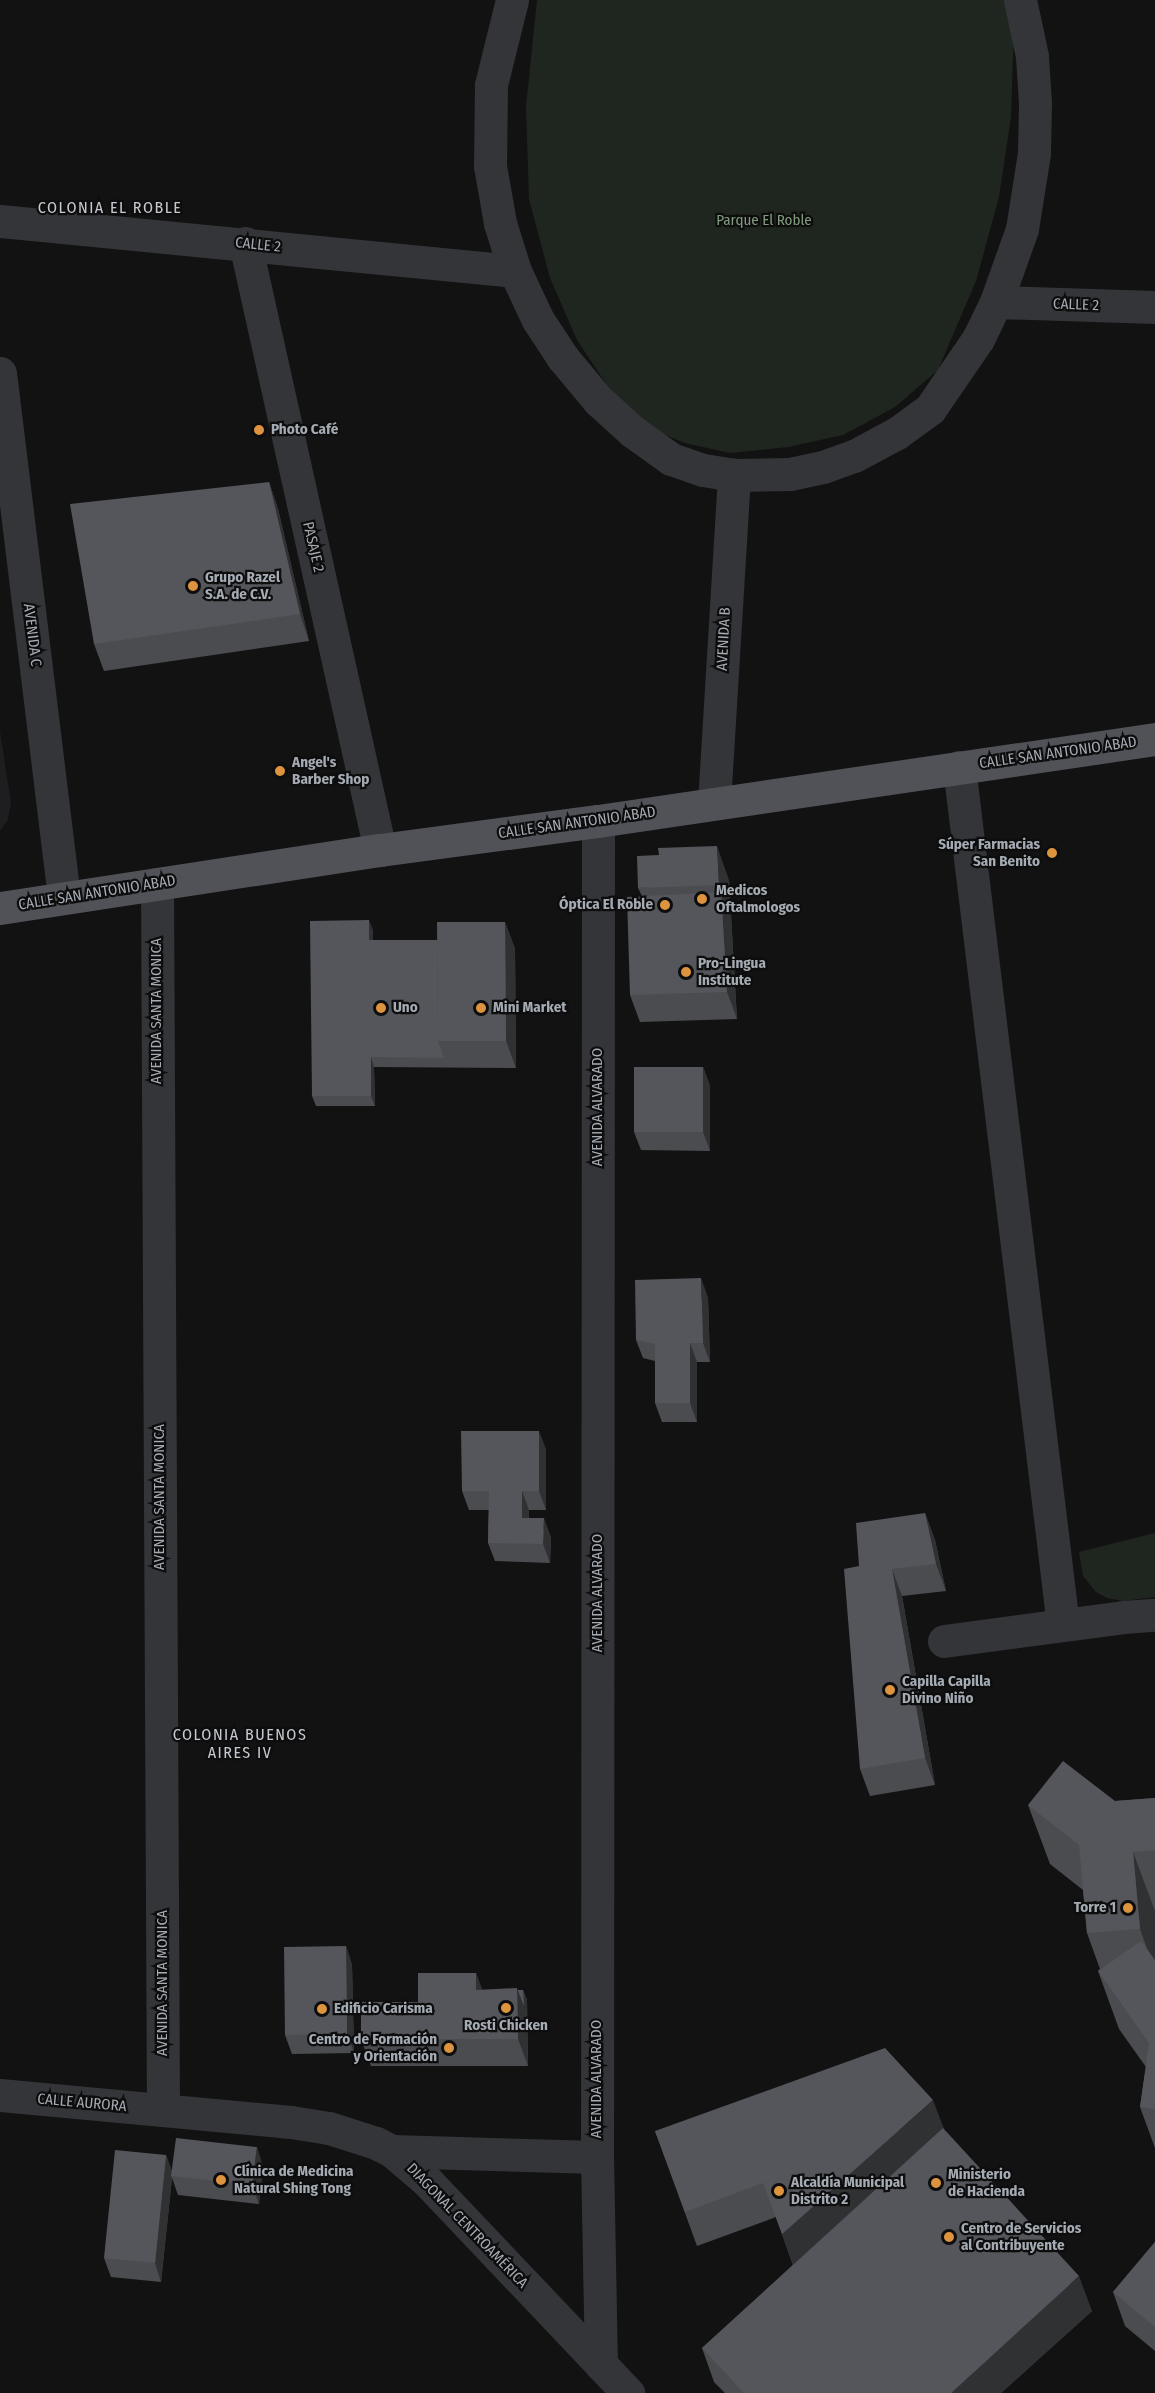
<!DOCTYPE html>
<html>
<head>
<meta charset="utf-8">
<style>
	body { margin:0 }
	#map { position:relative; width:1155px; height:2393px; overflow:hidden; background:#121213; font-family:"Fira Sans Condensed",sans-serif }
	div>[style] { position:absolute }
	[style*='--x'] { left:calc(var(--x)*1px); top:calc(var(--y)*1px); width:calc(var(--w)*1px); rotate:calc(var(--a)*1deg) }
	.built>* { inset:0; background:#1e1e20 }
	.green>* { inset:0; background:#1f261f }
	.street>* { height:33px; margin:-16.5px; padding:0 16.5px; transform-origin:16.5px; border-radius:16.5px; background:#343538 }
	.primary>* { height:33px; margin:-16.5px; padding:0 16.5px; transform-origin:16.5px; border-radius:16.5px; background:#505257 }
	.wall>* { inset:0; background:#4b4c50 }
	.shaded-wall>* { inset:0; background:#303133 }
	.building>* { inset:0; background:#54565b }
	.dots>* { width:16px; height:16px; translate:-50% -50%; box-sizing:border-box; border:3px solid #0d0d0e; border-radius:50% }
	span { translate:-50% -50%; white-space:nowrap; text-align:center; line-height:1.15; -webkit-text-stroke:4.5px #0d0d0e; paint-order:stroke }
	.park-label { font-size:15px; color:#809c7e }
	.street-label { font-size:15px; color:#a5abb3 }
	.poi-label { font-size:15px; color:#a5abb3; font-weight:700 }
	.left { translate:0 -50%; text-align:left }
	.right { translate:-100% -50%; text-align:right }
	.neighbourhood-label { font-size:16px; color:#c5c9cf; letter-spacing:1.5px }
</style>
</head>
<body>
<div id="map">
	<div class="built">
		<i style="clip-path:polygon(0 731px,11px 803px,8px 820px,0 831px)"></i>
	</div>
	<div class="green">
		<i style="clip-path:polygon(537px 0,1007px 0,1014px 26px,1011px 117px,999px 197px,976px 281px,938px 370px,895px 407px,843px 435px,788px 447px,730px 453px,685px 443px,644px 426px,613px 394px,577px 340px,550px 278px,529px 199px,526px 107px)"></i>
		<i style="clip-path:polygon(1155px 1533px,1155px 1597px,1123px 1601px,1107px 1598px,1096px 1592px,1083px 1576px,1079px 1552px)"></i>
	</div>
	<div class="street">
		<i style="--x:512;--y:0;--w:88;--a:103.9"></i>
		<i style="--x:491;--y:85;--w:81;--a:90.7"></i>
		<i style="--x:490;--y:166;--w:58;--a:80"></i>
		<i style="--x:500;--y:223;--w:50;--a:72.6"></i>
		<i style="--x:515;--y:271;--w:54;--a:64.9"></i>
		<i style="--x:538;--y:320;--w:45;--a:56.7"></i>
		<i style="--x:563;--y:358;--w:55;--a:50.2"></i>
		<i style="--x:598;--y:400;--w:46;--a:42.4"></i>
		<i style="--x:632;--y:431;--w:48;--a:35.7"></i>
		<i style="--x:671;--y:459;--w:34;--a:19"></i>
		<i style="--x:703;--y:470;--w:31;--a:9"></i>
		<i style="--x:734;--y:475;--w:56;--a:-1"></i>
		<i style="--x:790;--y:474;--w:34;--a:-12"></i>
		<i style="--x:823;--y:467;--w:33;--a:-20"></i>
		<i style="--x:854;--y:456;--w:49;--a:-28.1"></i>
		<i style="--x:897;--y:433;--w:41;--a:-36"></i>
		<i style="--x:930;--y:409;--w:85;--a:-55.6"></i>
		<i style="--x:978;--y:339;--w:41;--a:-64.1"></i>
		<i style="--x:996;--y:302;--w:77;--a:-70.4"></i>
		<i style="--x:1022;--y:229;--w:77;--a:-81"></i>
		<i style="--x:1034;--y:153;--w:50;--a:-88.9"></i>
		<i style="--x:1035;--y:103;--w:47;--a:-93.7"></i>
		<i style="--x:1032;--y:56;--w:57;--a:-102.1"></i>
		<i style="--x:0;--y:221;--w:517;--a:5.55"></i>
		<i style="--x:245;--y:243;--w:622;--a:77.46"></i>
		<i style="--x:996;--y:302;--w:159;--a:1.8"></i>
		<i style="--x:0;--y:373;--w:528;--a:83.04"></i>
		<i style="--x:959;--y:767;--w:864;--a:83.09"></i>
		<i style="--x:714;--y:803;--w:329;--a:-86.5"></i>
		<i style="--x:598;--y:821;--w:1336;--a:90.04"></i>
		<i style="--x:597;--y:2157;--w:208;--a:88.9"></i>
		<i style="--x:157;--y:884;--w:1226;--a:89.72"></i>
		<i style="--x:944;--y:1641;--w:181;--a:-7.6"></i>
		<i style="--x:1123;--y:1617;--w:32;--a:-4"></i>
		<i style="--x:0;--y:2095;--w:292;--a:5.3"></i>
		<i style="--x:291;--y:2122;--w:38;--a:9"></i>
		<i style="--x:329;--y:2128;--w:49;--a:17.7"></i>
		<i style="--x:376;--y:2143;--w:18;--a:27"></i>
		<i style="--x:392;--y:2151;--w:45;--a:40.5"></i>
		<i style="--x:426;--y:2180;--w:294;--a:46.5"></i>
		<i style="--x:392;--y:2151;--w:205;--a:1.7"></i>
	</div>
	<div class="primary">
		<i style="--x:0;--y:908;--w:384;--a:-8.7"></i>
		<i style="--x:380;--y:850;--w:220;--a:-7.6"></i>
		<i style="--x:598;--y:821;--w:563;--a:-8.37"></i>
	</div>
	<div class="wall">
		<i style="clip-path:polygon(269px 482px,278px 509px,309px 641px,104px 671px,94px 644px)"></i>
		<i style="clip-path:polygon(729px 880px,737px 1019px,640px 1022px,630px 995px,642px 896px,638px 888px)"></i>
		<i style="clip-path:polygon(505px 922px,515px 949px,516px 1068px,374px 1067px,375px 1106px,316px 1106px,312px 1096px,373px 930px,373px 940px,437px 940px)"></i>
		<i style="clip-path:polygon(703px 1067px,710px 1086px,710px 1151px,641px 1150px,634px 1132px)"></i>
		<i style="clip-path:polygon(708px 1297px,710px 1362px,697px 1362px,697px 1422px,662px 1422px,655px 1403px,655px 1361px,643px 1358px,636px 1340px)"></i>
		<i style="clip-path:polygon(546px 1449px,546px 1510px,529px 1510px,529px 1518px,551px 1537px,550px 1563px,495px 1561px,488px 1543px,489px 1510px,469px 1510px,462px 1491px)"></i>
		<i style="clip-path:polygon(925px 1513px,935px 1540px,946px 1591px,902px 1596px,935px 1785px,870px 1796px,860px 1769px,859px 1566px)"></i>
		<i style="clip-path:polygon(1155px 1798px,1155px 2148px,1140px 2107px,1146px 2067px,1119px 2029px,1098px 1971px,1100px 1969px,1087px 1933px,1083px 1890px,1050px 1864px,1028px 1805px,1115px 1801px)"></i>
		<i style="clip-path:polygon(346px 1946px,352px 1965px,354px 2053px,292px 2054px,285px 2035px)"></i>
		<i style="clip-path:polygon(476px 1973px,482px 1990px,523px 1990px,527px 2000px,528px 2066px,371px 2066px,361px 2039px,418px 2002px)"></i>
		<i style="clip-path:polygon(944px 2130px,1092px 2311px,1001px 2393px,725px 2393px,714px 2382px,702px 2348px,793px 2265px,776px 2217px,697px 2246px,655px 2131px)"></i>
		<i style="clip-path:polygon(166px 2155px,172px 2172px,263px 2166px,259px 2204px,178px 2195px,172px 2178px,161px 2282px,111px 2277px,104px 2258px)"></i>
		<i style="clip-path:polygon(1155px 2242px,1155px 2351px,1125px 2326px,1113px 2292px)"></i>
	</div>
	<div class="shaded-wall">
		<i style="clip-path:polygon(269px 482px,278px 509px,309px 641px,300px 614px)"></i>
		<i style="clip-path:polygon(717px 846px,729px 880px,737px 1019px,727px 992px,721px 892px,719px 885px)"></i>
		<i style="clip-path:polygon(369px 920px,373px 930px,373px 949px,369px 940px)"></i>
		<i style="clip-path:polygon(505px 922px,515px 949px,516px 1068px,506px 1041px)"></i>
		<i style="clip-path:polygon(371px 1057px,374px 1067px,375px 1106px,371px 1096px)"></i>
		<i style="clip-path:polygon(703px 1067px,710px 1086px,710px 1151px,703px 1132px)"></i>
		<i style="clip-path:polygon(701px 1278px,708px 1297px,710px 1362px,703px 1343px)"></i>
		<i style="clip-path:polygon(690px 1343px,697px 1362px,697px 1422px,690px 1403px)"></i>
		<i style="clip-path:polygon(539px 1431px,546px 1449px,546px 1510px,539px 1491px)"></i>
		<i style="clip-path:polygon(522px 1491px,529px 1510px,528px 1536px,522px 1518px)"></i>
		<i style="clip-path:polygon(925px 1513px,935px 1540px,946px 1591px,936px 1564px)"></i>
		<i style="clip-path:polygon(544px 1518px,551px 1537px,550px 1563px,543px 1544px)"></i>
		<i style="clip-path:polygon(892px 1569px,902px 1596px,935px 1785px,925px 1758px)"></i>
		<i style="clip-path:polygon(1133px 1852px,1155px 1911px,1155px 1971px,1140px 1929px)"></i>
		<i style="clip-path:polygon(346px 1946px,352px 1965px,354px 2053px,347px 2034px)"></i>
		<i style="clip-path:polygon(476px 1973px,486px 2000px,476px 1990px)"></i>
		<i style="clip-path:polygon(517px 1988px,524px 2006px,523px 1990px,527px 2000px,528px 2066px,518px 2039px)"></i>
		<i style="clip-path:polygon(933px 2100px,946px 2134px,794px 2269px,782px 2234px)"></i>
		<i style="clip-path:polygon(257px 2147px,263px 2166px,259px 2204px,252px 2185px)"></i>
		<i style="clip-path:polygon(166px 2155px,173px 2174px,171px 2176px,172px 2178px,161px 2282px,155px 2263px)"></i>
		<i style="clip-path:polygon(1079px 2276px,1092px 2311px,1001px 2393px,951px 2393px)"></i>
	</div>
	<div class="building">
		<i style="clip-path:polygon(269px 482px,300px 614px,94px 644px,70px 504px)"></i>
		<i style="clip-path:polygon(717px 846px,719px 885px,638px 888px,637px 856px,659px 855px,658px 848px)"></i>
		<i style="clip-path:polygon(721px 892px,727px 992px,630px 995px,627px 897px)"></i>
		<i style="clip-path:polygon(369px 920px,369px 940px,437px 940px,438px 1041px,444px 1058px,371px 1057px,371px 1096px,312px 1096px,310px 921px)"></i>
		<i style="clip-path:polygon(437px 922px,505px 922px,506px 1041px,438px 1041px)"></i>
		<i style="clip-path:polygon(634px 1067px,703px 1067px,703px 1132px,634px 1132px)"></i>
		<i style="clip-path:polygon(701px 1278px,703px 1343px,690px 1343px,690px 1403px,655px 1403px,655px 1344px,636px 1340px,635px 1280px)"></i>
		<i style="clip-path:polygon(461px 1431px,539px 1431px,539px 1491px,522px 1491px,522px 1518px,544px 1518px,543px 1544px,488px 1543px,489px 1491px,462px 1491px)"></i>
		<i style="clip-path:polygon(925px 1513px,936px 1564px,892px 1569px,925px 1758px,860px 1769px,844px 1569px,859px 1566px,856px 1523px)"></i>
		<i style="clip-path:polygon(1063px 1761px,1115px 1801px,1155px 1798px,1155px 1850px,1133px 1852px,1140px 1929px,1087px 1933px,1079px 1845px,1028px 1805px)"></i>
		<i style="clip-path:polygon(1141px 1941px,1155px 1960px,1155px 2109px,1140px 2107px,1149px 2043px,1098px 1971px)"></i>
		<i style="clip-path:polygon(346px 1946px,347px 2034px,285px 2035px,284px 1947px)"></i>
		<i style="clip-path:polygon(418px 1973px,476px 1973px,476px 1990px,517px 1988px,518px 2039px,361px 2039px,361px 2002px,418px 2002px)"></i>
		<i style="clip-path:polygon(518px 1990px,523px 1990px,524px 2006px)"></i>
		<i style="clip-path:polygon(885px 2048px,933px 2100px,782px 2234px,763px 2183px,685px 2212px,655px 2131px)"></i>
		<i style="clip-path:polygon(943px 2128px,1079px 2276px,951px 2393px,744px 2393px,702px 2348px)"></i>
		<i style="clip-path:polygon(176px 2138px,257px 2147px,252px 2185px,171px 2176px)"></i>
		<i style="clip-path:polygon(115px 2150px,166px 2155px,155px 2263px,104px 2258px)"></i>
		<i style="clip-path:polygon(1155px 2242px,1155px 2327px,1113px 2292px)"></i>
	</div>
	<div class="dots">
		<i style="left:259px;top:430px;background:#de943f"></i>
		<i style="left:193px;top:586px;background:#de943f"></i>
		<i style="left:280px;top:771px;background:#de943f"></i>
		<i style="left:1052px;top:853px;background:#de943f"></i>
		<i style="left:702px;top:899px;background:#de943f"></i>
		<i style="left:665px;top:905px;background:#de943f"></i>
		<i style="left:686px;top:972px;background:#de943f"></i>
		<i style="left:381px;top:1008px;background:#de943f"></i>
		<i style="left:481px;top:1008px;background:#de943f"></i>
		<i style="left:890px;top:1690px;background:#de943f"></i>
		<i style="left:1128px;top:1908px;background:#de943f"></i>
		<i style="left:506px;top:2008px;background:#de943f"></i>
		<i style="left:322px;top:2009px;background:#de943f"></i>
		<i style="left:449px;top:2048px;background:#de943f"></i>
		<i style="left:221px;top:2180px;background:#de943f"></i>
		<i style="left:936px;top:2183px;background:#de943f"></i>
		<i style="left:779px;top:2191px;background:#de943f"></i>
		<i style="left:949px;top:2237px;background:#de943f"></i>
	</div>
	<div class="park-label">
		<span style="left:764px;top:221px">Parque El Roble</span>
	</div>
	<div class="street-label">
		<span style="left:258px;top:245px;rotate:6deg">CALLE 2</span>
		<span style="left:1076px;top:305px;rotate:2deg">CALLE 2</span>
		<span style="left:313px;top:547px;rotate:77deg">PASAJE 2</span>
		<span style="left:32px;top:635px;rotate:83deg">AVENIDA C</span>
		<span style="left:724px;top:639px;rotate:-87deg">AVENIDA B</span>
		<span style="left:1058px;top:753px;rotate:-8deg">CALLE SAN ANTONIO ABAD</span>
		<span style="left:577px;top:823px;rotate:-8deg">CALLE SAN ANTONIO ABAD</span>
		<span style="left:97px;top:893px;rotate:-9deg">CALLE SAN ANTONIO ABAD</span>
		<span style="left:157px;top:1011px;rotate:-90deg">AVENIDA SANTA MONICA</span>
		<span style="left:598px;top:1107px;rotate:-90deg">AVENIDA ALVARADO</span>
		<span style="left:160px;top:1497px;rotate:-90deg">AVENIDA SANTA MONICA</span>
		<span style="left:598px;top:1593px;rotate:-90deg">AVENIDA ALVARADO</span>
		<span style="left:163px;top:1983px;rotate:-90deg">AVENIDA SANTA MONICA</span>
		<span style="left:597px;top:2079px;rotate:-90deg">AVENIDA ALVARADO</span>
		<span style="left:82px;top:2103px;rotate:5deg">CALLE AURORA</span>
		<span style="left:467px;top:2226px;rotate:46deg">DIAGONAL CENTROAMÉRICA</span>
	</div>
	<div class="poi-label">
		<span class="left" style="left:271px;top:430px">Photo Café</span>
		<span class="left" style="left:205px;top:586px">Grupo Razel<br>S.A. de C.V.</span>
		<span class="left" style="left:292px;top:771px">Angel's<br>Barber Shop</span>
		<span class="right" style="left:1040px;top:853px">Súper Farmacias<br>San Benito</span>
		<span class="left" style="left:716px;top:899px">Medicos<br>Oftalmologos</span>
		<span class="right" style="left:653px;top:905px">Óptica El Roble</span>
		<span class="left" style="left:698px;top:972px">Pro-Lingua<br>Institute</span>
		<span class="left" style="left:393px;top:1008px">Uno</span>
		<span class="left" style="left:493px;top:1008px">Mini Market</span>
		<span class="left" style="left:902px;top:1690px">Capilla Capilla<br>Divino Niño</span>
		<span class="right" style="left:1116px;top:1908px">Torre 1</span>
		<span class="left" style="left:334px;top:2009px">Edificio Carisma</span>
		<span style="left:506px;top:2026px">Rosti Chicken</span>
		<span class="right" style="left:437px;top:2048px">Centro de Formación<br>y Orientación</span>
		<span class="left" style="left:234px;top:2180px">Clínica de Medicina<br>Natural Shing Tong</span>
		<span class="left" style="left:948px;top:2183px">Ministerio<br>de Hacienda</span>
		<span class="left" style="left:791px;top:2191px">Alcaldía Municipal<br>Distrito 2</span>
		<span class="left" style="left:961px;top:2237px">Centro de Servicios<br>al Contribuyente</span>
	</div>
	<div class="neighbourhood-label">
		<span style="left:110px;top:208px">COLONIA EL ROBLE</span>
		<span style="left:240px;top:1744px">COLONIA BUENOS<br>AIRES IV</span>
	</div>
</div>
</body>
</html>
